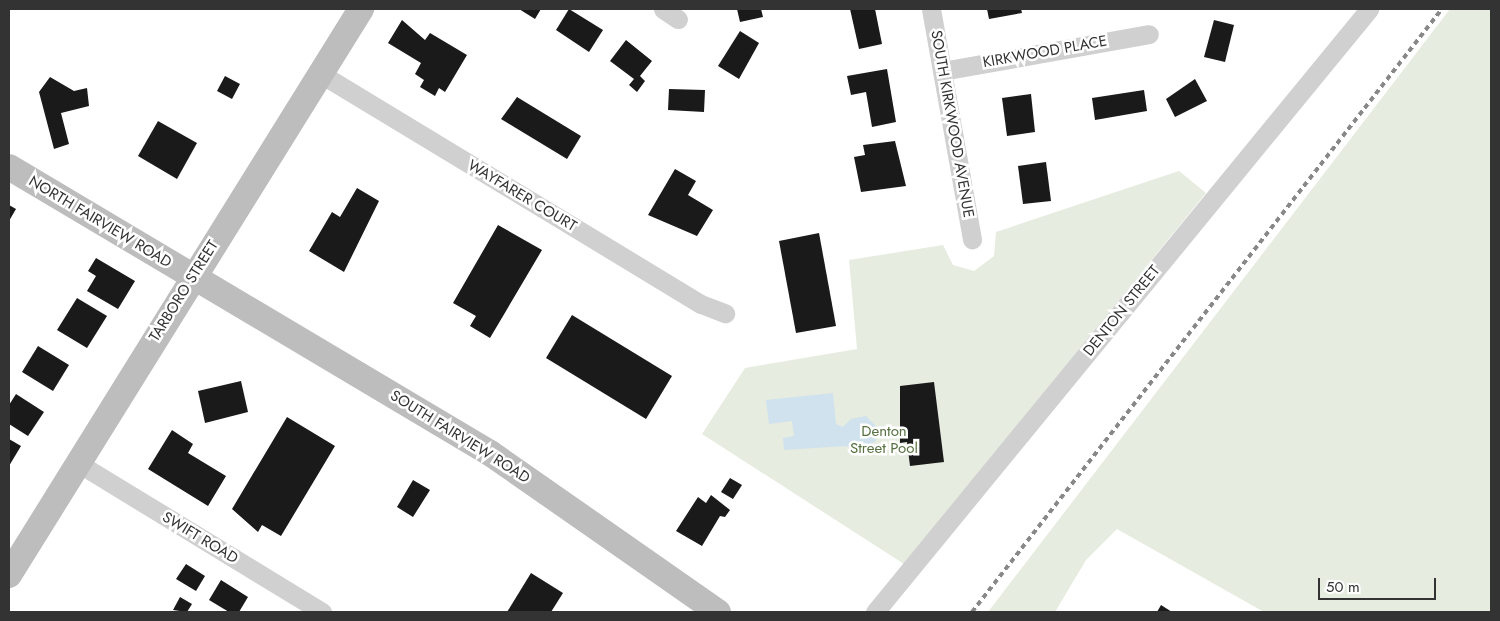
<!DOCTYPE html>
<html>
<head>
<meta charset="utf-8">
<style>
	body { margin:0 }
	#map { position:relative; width:1500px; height:621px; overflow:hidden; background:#fff; font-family:Jost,sans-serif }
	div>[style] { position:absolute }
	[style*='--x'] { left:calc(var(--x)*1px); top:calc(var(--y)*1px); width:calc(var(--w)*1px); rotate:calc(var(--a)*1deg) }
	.green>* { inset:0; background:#e6ecdf }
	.water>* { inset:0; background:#cfe2ee }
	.building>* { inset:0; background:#1a1a1a }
	.street>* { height:19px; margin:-9.5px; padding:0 9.5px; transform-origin:9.5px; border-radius:9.5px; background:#d0d0d0 }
	.secondary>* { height:26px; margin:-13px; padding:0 13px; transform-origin:13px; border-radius:13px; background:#bdbdbd }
	.rail>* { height:4px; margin-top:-2px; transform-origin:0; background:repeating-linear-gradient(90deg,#888 0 5px,transparent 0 9px) }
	span { translate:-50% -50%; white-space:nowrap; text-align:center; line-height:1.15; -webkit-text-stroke:5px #fff; paint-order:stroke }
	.street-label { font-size:15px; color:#333 }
	.park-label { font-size:15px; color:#56703f }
	.frame { position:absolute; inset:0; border:10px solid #333; pointer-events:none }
	.scale { position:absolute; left:1318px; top:578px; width:118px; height:22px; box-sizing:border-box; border:2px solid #333; border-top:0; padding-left:6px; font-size:15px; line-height:18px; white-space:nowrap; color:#333; -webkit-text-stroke:4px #fff; paint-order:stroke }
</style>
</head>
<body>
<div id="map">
	<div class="green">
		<i style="clip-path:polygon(1450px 9px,1491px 9px,1491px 612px,1264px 612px,1117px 529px,1086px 560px,1055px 612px,988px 612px)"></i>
		<i style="clip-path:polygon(1179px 171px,1206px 193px,904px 564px,702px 434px,745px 368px,857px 349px,849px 260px,943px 245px,953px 265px,974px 271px,994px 256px,996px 232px)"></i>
	</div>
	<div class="water">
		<i style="clip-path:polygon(833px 393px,836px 424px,843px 427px,851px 419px,866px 416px,876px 426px,876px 441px,859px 450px,845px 446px,784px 450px,783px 438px,794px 436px,792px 421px,769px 424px,766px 400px)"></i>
	</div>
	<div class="building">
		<i style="clip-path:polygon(519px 9px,541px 9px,535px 19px)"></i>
		<i style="clip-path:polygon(569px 9px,603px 30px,589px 52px,556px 30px)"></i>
		<i style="clip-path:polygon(737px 9px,761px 9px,763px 17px,740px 22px)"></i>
		<i style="clip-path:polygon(850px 9px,875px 9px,882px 44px,859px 49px)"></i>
		<i style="clip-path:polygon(987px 9px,1021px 9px,1022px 13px,989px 19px)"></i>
		<i style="clip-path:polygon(402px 20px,425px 40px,430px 33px,467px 55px,445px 92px,439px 88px,435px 96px,420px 87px,424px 80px,415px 74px,421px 63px,388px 43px)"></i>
		<i style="clip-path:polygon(1214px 20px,1234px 25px,1225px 62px,1204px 57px)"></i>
		<i style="clip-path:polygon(740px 31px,759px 43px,739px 79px,718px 66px)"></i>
		<i style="clip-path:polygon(626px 40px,652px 61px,640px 76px,645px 81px,637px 92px,629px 85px,634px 79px,610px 61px)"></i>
		<i style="clip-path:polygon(887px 69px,896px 122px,872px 127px,866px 92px,851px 95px,847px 76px)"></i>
		<i style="clip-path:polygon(225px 76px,240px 84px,232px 99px,217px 91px)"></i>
		<i style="clip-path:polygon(50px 77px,74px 91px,87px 88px,89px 106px,61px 113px,69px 144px,54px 149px,39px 92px)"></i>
		<i style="clip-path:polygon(1195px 79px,1207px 101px,1175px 117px,1166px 99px)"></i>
		<i style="clip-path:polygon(669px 89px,705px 90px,704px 112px,668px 110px)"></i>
		<i style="clip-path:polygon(1144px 90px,1147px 111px,1095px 120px,1092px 98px)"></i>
		<i style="clip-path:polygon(1031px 94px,1035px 132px,1007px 136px,1002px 98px)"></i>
		<i style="clip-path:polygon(517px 97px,581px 136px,567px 159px,501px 119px)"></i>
		<i style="clip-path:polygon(158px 121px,197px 143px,177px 179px,138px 156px)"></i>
		<i style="clip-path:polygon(895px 141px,906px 186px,861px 192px,854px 157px,865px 155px,863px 145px)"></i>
		<i style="clip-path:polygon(1046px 162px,1051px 201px,1023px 204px,1018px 166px)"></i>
		<i style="clip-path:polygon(675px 169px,696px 181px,688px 195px,713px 210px,697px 236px,648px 215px)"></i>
		<i style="clip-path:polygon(357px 188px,379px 201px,344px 272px,309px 251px,332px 212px,340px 217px)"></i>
		<i style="clip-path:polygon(9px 205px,16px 209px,9px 221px)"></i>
		<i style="clip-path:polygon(498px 225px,542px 250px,490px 338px,470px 326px,476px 316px,453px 303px)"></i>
		<i style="clip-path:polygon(819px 233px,836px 326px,796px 333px,779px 241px)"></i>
		<i style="clip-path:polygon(96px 258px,135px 281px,118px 309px,87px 291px,96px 276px,88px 271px)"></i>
		<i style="clip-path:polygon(77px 298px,107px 316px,87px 348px,57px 330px)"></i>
		<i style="clip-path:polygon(572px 315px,672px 376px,646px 419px,546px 358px)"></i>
		<i style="clip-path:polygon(38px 346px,69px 365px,53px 391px,22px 372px)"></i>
		<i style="clip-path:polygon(241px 381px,248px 412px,205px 423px,198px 391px)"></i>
		<i style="clip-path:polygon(934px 382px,944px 462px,910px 466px,907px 442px,900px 443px,900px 386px)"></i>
		<i style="clip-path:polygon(16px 394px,44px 412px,28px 436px,9px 424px,9px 405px)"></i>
		<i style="clip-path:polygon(287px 417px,335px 446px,281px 536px,262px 525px,258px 532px,232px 509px)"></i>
		<i style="clip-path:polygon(172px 430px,193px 444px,188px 453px,226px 476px,208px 506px,148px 469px)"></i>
		<i style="clip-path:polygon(9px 439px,21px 446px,9px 466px)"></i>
		<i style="clip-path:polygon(730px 478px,742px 485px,733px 499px,721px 492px)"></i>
		<i style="clip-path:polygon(413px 480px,430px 490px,413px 517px,397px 507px)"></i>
		<i style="clip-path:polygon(711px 495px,730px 510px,725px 517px,720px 516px,702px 546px,676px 531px,698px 497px,706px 503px)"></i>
		<i style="clip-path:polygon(186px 564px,205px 576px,196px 591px,176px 579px)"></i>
		<i style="clip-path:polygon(531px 573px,563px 593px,551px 612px,507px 612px)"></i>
		<i style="clip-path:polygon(221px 580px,248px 597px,239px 612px,229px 612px,209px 600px)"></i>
		<i style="clip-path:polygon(180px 597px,192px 604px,187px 612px,173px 610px)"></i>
		<i style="clip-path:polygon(1161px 605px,1172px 612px,1157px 612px)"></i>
	</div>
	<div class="street">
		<i style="--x:663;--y:9;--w:18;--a:34"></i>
		<i style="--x:931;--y:9;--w:234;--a:79.9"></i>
		<i style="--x:942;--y:71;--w:210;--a:-10.1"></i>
		<i style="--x:321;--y:74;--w:444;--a:31.2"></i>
		<i style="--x:701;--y:304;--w:26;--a:21"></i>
		<i style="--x:78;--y:463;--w:286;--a:31.4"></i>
		<i style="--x:875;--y:612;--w:780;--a:-50.67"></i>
	</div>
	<div class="secondary">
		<i style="--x:9;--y:167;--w:560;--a:30.74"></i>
		<i style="--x:490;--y:453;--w:278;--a:34.9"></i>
		<i style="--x:9;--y:575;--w:667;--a:-58.12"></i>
	</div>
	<div class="rail">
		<i style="--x:972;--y:612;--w:765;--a:-52.07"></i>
	</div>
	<div class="street-label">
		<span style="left:1045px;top:52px;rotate:-10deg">KIRKWOOD PLACE</span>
		<span style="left:952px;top:124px;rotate:80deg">SOUTH KIRKWOOD AVENUE</span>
		<span style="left:522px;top:196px;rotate:31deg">WAYFARER COURT</span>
		<span style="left:100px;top:222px;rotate:31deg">NORTH FAIRVIEW ROAD</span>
		<span style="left:184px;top:291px;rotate:-58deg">TARBORO STREET</span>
		<span style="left:1122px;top:311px;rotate:-51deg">DENTON STREET</span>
		<span style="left:460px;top:437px;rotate:32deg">SOUTH FAIRVIEW ROAD</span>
		<span style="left:200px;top:538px;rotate:31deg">SWIFT ROAD</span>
	</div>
	<div class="park-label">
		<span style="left:884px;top:440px">Denton<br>Street Pool</span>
	</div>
	<div class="frame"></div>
	<div class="scale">50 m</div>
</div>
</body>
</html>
